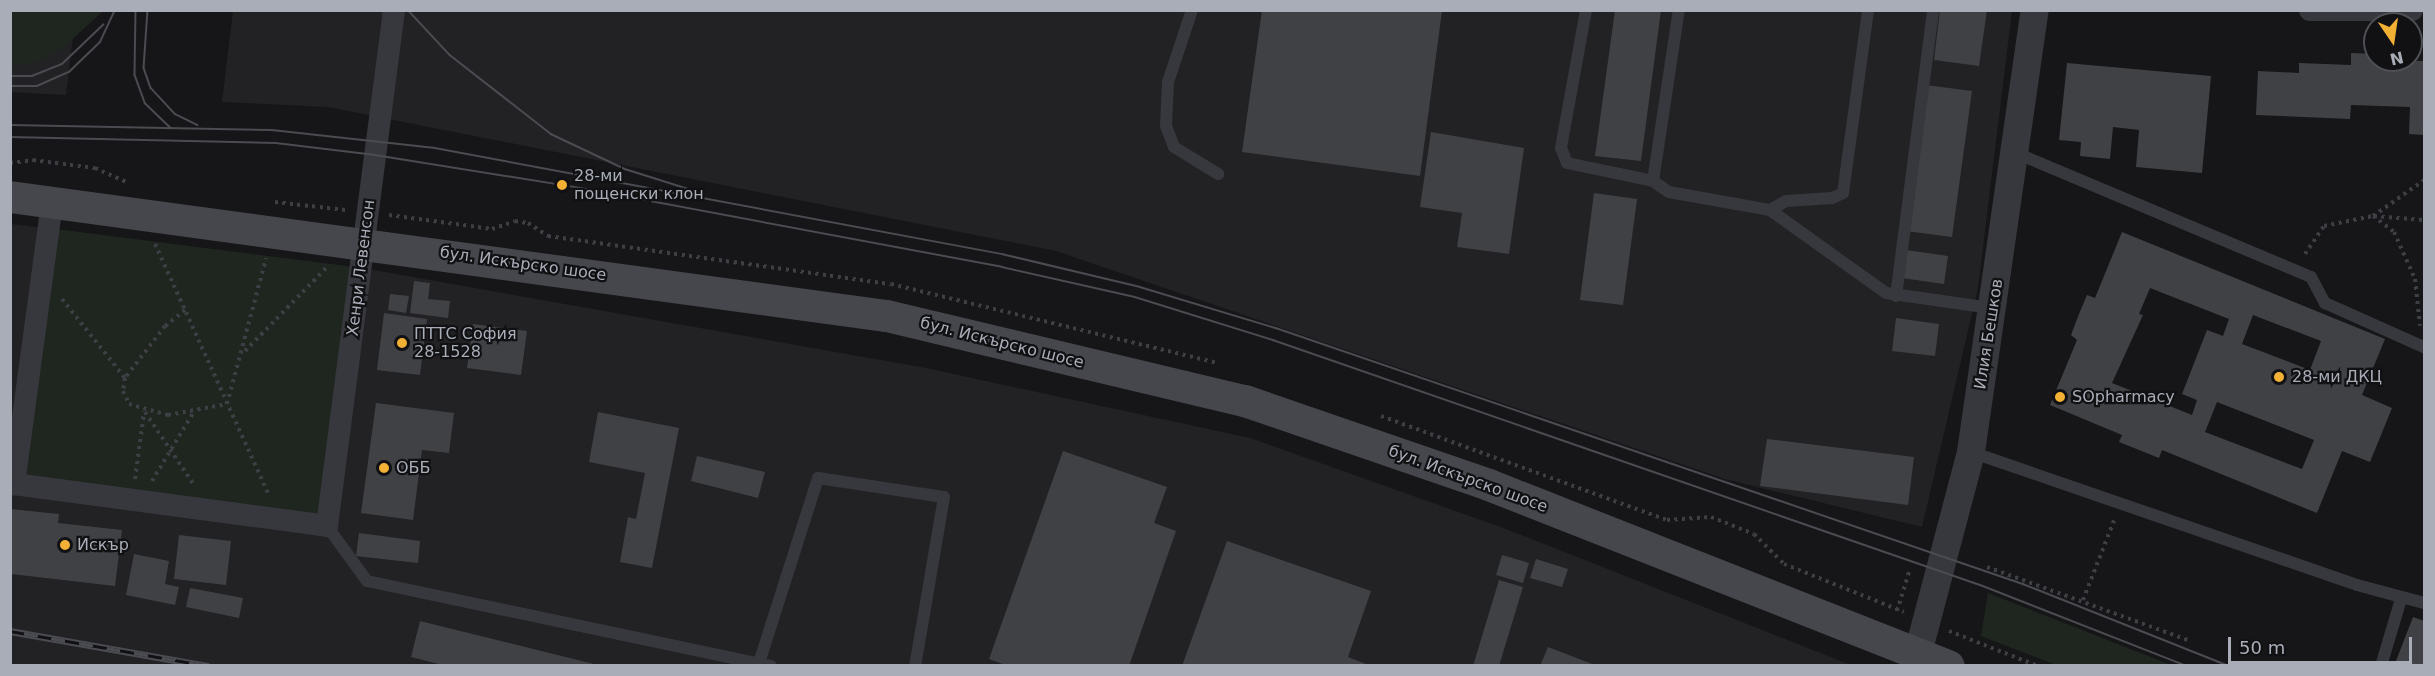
<!DOCTYPE html>
<html>
<head>
<meta charset="utf-8">
<style>
	body { margin:0 }
	#map { position:relative; width:2435px; height:676px; overflow:hidden; background:#161618; font-family:"DejaVu Sans",sans-serif }
	div>[style] { position:absolute }
	[style*='--x'] { left:calc(var(--x)*1px); top:calc(var(--y)*1px); width:calc(var(--w)*1px); rotate:calc(var(--a)*1deg) }
	.built>* { inset:0; background:#222225 }
	.green>* { inset:0; background:#1e261f }
	.building>* { inset:0; background:#404145 }
	.path>* { height:4px; margin-top:-2px; transform-origin:0; background:repeating-linear-gradient(90deg,#3d3f44 0 3px,transparent 0 7.5px) }
	.service>* { height:12px; margin:-6px; padding:0 6px; transform-origin:6px; border-radius:6px; background:#37383d }
	.minor>* { height:22px; margin:-11px; padding:0 11px; transform-origin:11px; border-radius:11px; background:#37383d }
	.tertiary>* { height:28px; margin:-14px; padding:0 14px; transform-origin:14px; border-radius:14px; background:#37383d }
	.secondary>* { height:32px; margin:-16px; padding:0 16px; transform-origin:16px; border-radius:16px; background:#45474d }
	.tram>* { height:1.5px; margin:-0.75px; padding:0 0.75px; transform-origin:0.75px; border-radius:0.75px; background:#4a4c52 }
	.rail>* { height:7px; margin-top:-3.5px; transform-origin:0; background:repeating-linear-gradient(90deg,#111113 0 14px,#4a4c52 0 28px); box-sizing:border-box; border-block:2px solid #4a4c52 }
	.dots>* { width:16px; height:16px; translate:-50% -50%; box-sizing:border-box; border:3px solid #111113; border-radius:50% }
	span { translate:-50% -50%; white-space:nowrap; text-align:center; line-height:1.15; -webkit-text-stroke:4.5px #111113; paint-order:stroke }
	.poi-label { font-size:16px; color:#a8adb8 }
	.left { translate:0 -50%; text-align:left }
	.street-label { font-size:16px; color:#a8adb8 }
	.frame { position:absolute; inset:0; border:12px solid #a8adb8; pointer-events:none }
	.north { position:absolute; left:2363px; top:12px; width:60px; height:60px; box-sizing:border-box; background:#111113; border:2px solid #4d4f55; border-radius:50%; rotate:167deg; font-size:16px; font-weight:700; line-height:24px; text-align:center; color:#a8adb8 }
	.north::after { content:''; display:block; margin:auto; width:21px; height:27px; background:#f2b134; clip-path:polygon(50% 0,100% 100%,50% 72%,0 100%) }
	.scale { position:absolute; left:2228px; top:637px; width:184px; height:27px; box-sizing:border-box; border:3px solid #a8adb8; border-top:0; padding-left:8px; font-size:18px; line-height:21px; white-space:nowrap; color:#a8adb8; -webkit-text-stroke:4px #111113; paint-order:stroke }
</style>
</head>
<body>
<div id="map">
	<div class="built">
		<i style="clip-path:polygon(11px 11px,76px 11px,66px 95px,11px 92px)"></i>
		<i style="clip-path:polygon(233px 11px,2012px 11px,1978px 288px,1922px 527px,1725px 479px,1056px 251px,328px 107px,222px 102px)"></i>
		<i style="clip-path:polygon(11px 224px,362px 268px,926px 368px,1250px 438px,1506px 529px,1851px 665px,11px 666px)"></i>
	</div>
	<div class="green">
		<i style="clip-path:polygon(11px 10px,103px 10px,103px 11px,65px 46px,41px 61px,19px 65px,11px 65px)"></i>
		<i style="clip-path:polygon(48px 228px,362px 268px,327px 526px,14px 484px)"></i>
		<i style="clip-path:polygon(1988px 593px,2171px 665px,2056px 665px,1981px 636px)"></i>
	</div>
	<div class="building">
		<i style="clip-path:polygon(1262px 10px,1442px 11px,1420px 176px,1242px 152px)"></i>
		<i style="clip-path:polygon(1615px 10px,1661px 10px,1641px 161px,1595px 156px)"></i>
		<i style="clip-path:polygon(1940px 10px,1987px 10px,1979px 66px,1934px 60px)"></i>
		<i style="clip-path:polygon(2351px 53px,2375px 54px,2375px 60px,2424px 61px,2424px 135px,2409px 134px,2410px 107px,2351px 105px,2350px 119px,2256px 115px,2258px 71px,2299px 73px,2299px 63px,2351px 65px)"></i>
		<i style="clip-path:polygon(2067px 63px,2211px 76px,2202px 173px,2136px 167px,2139px 130px,2113px 127px,2110px 159px,2080px 156px,2081px 142px,2059px 140px)"></i>
		<i style="clip-path:polygon(1926px 85px,1972px 91px,1952px 237px,1906px 231px)"></i>
		<i style="clip-path:polygon(1431px 132px,1524px 148px,1509px 254px,1457px 247px,1462px 213px,1420px 207px)"></i>
		<i style="clip-path:polygon(1594px 193px,1637px 199px,1623px 305px,1580px 300px)"></i>
		<i style="clip-path:polygon(evenodd,2122px 232px,2385px 339px,2362px 395px,2392px 408px,2370px 462px,2342px 451px,2317px 513px,2162px 450px,2159px 458px,2119px 442px,2122px 435px,2050px 405px,2077px 340px,2071px 335px,2079px 314px,2087px 295px,2095px 298px,2122px 232px,2150px 288px,2229px 319px,2223px 336px,2207px 330px,2182px 394px,2197px 400px,2192px 415px,2112px 383px,2143px 315px,2139px 314px,2150px 288px,2122px 232px,2253px 315px,2321px 341px,2310px 370px,2242px 344px,2253px 315px,2122px 232px,2217px 402px,2314px 440px,2302px 469px,2205px 432px,2217px 402px)"></i>
		<i style="clip-path:polygon(1906px 250px,1948px 256px,1944px 284px,1902px 278px)"></i>
		<i style="clip-path:polygon(414px 281px,430px 283px,428px 299px,450px 301px,448px 318px,410px 313px)"></i>
		<i style="clip-path:polygon(390px 294px,409px 296px,406px 313px,388px 310px)"></i>
		<i style="clip-path:polygon(384px 313px,427px 319px,420px 375px,377px 370px)"></i>
		<i style="clip-path:polygon(1896px 318px,1939px 324px,1935px 356px,1892px 351px)"></i>
		<i style="clip-path:polygon(473px 324px,527px 331px,521px 375px,467px 368px)"></i>
		<i style="clip-path:polygon(376px 403px,454px 413px,449px 453px,422px 450px,413px 520px,361px 513px)"></i>
		<i style="clip-path:polygon(598px 412px,679px 428px,652px 568px,620px 562px,628px 517px,636px 519px,645px 473px,589px 462px)"></i>
		<i style="clip-path:polygon(1767px 439px,1914px 457px,1908px 505px,1760px 486px)"></i>
		<i style="clip-path:polygon(1063px 451px,1167px 487px,1154px 523px,1176px 531px,1129px 666px,1008px 666px,989px 659px)"></i>
		<i style="clip-path:polygon(697px 456px,765px 472px,758px 498px,691px 481px)"></i>
		<i style="clip-path:polygon(10px 509px,59px 514px,58px 523px,122px 530px,115px 586px,11px 574px)"></i>
		<i style="clip-path:polygon(359px 533px,420px 541px,418px 563px,356px 556px)"></i>
		<i style="clip-path:polygon(179px 535px,231px 541px,226px 585px,174px 579px)"></i>
		<i style="clip-path:polygon(1227px 541px,1371px 591px,1348px 657px,1371px 666px,1182px 666px)"></i>
		<i style="clip-path:polygon(134px 554px,169px 561px,165px 584px,179px 587px,175px 605px,126px 595px)"></i>
		<i style="clip-path:polygon(1502px 555px,1529px 563px,1523px 583px,1496px 575px)"></i>
		<i style="clip-path:polygon(1536px 559px,1568px 569px,1562px 587px,1530px 578px)"></i>
		<i style="clip-path:polygon(1499px 580px,1523px 587px,1499px 666px,1473px 666px)"></i>
		<i style="clip-path:polygon(190px 588px,243px 598px,239px 618px,186px 607px)"></i>
		<i style="clip-path:polygon(2413px 617px,2424px 621px,2424px 666px,2394px 666px)"></i>
		<i style="clip-path:polygon(420px 621px,598px 665px,598px 666px,447px 666px,411px 657px)"></i>
		<i style="clip-path:polygon(1548px 647px,1595px 665px,1595px 666px,1540px 666px)"></i>
	</div>
	<div class="path">
		<i style="--x:10;--y:163;--w:23;--a:-7"></i>
		<i style="--x:33;--y:160;--w:63;--a:7.4"></i>
		<i style="--x:95;--y:168;--w:37;--a:24"></i>
		<i style="--x:275;--y:202;--w:71;--a:6.4"></i>
		<i style="--x:389;--y:215;--w:104;--a:7.7"></i>
		<i style="--x:492;--y:229;--w:24;--a:-19"></i>
		<i style="--x:515;--y:221;--w:13;--a:9"></i>
		<i style="--x:528;--y:223;--w:24;--a:33"></i>
		<i style="--x:548;--y:236;--w:346;--a:8"></i>
		<i style="--x:891;--y:284;--w:335;--a:13.6"></i>
		<i style="--x:2373;--y:216;--w:62;--a:-35.2"></i>
		<i style="--x:2374;--y:216;--w:50;--a:4.6"></i>
		<i style="--x:155;--y:244;--w:276;--a:65.6"></i>
		<i style="--x:2305;--y:254;--w:34;--a:-56"></i>
		<i style="--x:2324;--y:226;--w:50;--a:-11.5"></i>
		<i style="--x:2373;--y:216;--w:26;--a:37"></i>
		<i style="--x:2394;--y:232;--w:51;--a:65.9"></i>
		<i style="--x:2415;--y:279;--w:47;--a:83.9"></i>
		<i style="--x:62;--y:299;--w:101;--a:51.4"></i>
		<i style="--x:185;--y:310;--w:26;--a:141"></i>
		<i style="--x:165;--y:326;--w:66;--a:127.6"></i>
		<i style="--x:125;--y:378;--w:13;--a:99"></i>
		<i style="--x:123;--y:391;--w:14;--a:65"></i>
		<i style="--x:129;--y:404;--w:41;--a:15.8"></i>
		<i style="--x:168;--y:415;--w:60;--a:-10.6"></i>
		<i style="--x:227;--y:404;--w:151;--a:-75"></i>
		<i style="--x:245;--y:351;--w:116;--a:-45.7"></i>
		<i style="--x:145;--y:412;--w:88;--a:56.1"></i>
		<i style="--x:1381;--y:416;--w:304;--a:20"></i>
		<i style="--x:1667;--y:520;--w:44;--a:-3.9"></i>
		<i style="--x:1711;--y:517;--w:46;--a:21.6"></i>
		<i style="--x:1754;--y:534;--w:42;--a:45"></i>
		<i style="--x:1784;--y:564;--w:129;--a:21.8"></i>
		<i style="--x:135;--y:479;--w:68;--a:-82.3"></i>
		<i style="--x:152;--y:481;--w:79;--a:-58.9"></i>
		<i style="--x:1987;--y:567;--w:216;--a:20"></i>
		<i style="--x:2083;--y:600;--w:88;--a:-68.7"></i>
		<i style="--x:1897;--y:611;--w:41;--a:-72.9"></i>
		<i style="--x:1949;--y:631;--w:96;--a:21.5"></i>
	</div>
	<div class="service">
		<i style="--x:1192;--y:10;--w:76;--a:108.4"></i>
		<i style="--x:1168;--y:82;--w:44;--a:92.6"></i>
		<i style="--x:1166;--y:126;--w:22;--a:69"></i>
		<i style="--x:1174;--y:147;--w:52;--a:31.5"></i>
		<i style="--x:1586;--y:10;--w:140;--a:100.3"></i>
		<i style="--x:1561;--y:148;--w:16;--a:68"></i>
		<i style="--x:1567;--y:163;--w:88;--a:11.8"></i>
		<i style="--x:1653;--y:181;--w:19;--a:35"></i>
		<i style="--x:1669;--y:192;--w:103;--a:10.1"></i>
		<i style="--x:1770;--y:210;--w:143;--a:35.6"></i>
		<i style="--x:1886;--y:293;--w:106;--a:8.1"></i>
		<i style="--x:2016;--y:153;--w:320;--a:22.8"></i>
		<i style="--x:2311;--y:277;--w:30;--a:62"></i>
		<i style="--x:2325;--y:303;--w:108;--a:24"></i>
		<i style="--x:1653;--y:181;--w:173;--a:-81.4"></i>
		<i style="--x:1770;--y:210;--w:18;--a:-29"></i>
		<i style="--x:1786;--y:201;--w:46;--a:-3.7"></i>
		<i style="--x:1832;--y:198;--w:12;--a:-24"></i>
		<i style="--x:1843;--y:193;--w:185;--a:-82.2"></i>
		<i style="--x:1896;--y:296;--w:288;--a:-82.6"></i>
		<i style="--x:1971;--y:452;--w:408;--a:19"></i>
		<i style="--x:2357;--y:585;--w:69;--a:15"></i>
		<i style="--x:327;--y:526;--w:68;--a:54"></i>
		<i style="--x:367;--y:581;--w:413;--a:11.9"></i>
		<i style="--x:759;--y:663;--w:194;--a:-72.3"></i>
		<i style="--x:818;--y:478;--w:127;--a:8.6"></i>
		<i style="--x:944;--y:497;--w:171;--a:99.7"></i>
		<i style="--x:2381;--y:666;--w:70;--a:-73.4"></i>
	</div>
	<div class="minor">
		<i style="--x:2310;--y:10;--w:102;--a:0"></i>
		<i style="--x:52;--y:203;--w:284;--a:97.7"></i>
		<i style="--x:14;--y:484;--w:316;--a:7.6"></i>
		<i style="--x:327;--y:526;--w:520;--a:-82.6"></i>
	</div>
	<div class="tertiary">
		<i style="--x:1918;--y:653;--w:208;--a:-75.2"></i>
		<i style="--x:1971;--y:452;--w:447;--a:-81.8"></i>
	</div>
	<div class="secondary">
		<i style="--x:10;--y:197;--w:885;--a:7.73"></i>
		<i style="--x:887;--y:316;--w:368;--a:13.4"></i>
		<i style="--x:1245;--y:401;--w:258;--a:19"></i>
		<i style="--x:1489;--y:485;--w:494;--a:21.5"></i>
	</div>
	<div class="tram">
		<i style="--x:136;--y:10;--w:65;--a:90.9"></i>
		<i style="--x:135;--y:75;--w:30;--a:70"></i>
		<i style="--x:145;--y:103;--w:36;--a:44"></i>
		<i style="--x:148;--y:10;--w:58;--a:93.9"></i>
		<i style="--x:144;--y:68;--w:21;--a:71"></i>
		<i style="--x:151;--y:88;--w:35;--a:47"></i>
		<i style="--x:175;--y:114;--w:25;--a:26"></i>
		<i style="--x:408;--y:10;--w:62;--a:47"></i>
		<i style="--x:450;--y:55;--w:128;--a:38"></i>
		<i style="--x:551;--y:134;--w:82;--a:25.3"></i>
		<i style="--x:625;--y:169;--w:67;--a:17.4"></i>
		<i style="--x:10;--y:76;--w:22;--a:0"></i>
		<i style="--x:32;--y:76;--w:32;--a:-22"></i>
		<i style="--x:62;--y:64;--w:57;--a:-43.6"></i>
		<i style="--x:10;--y:86;--w:27;--a:0"></i>
		<i style="--x:37;--y:86;--w:35;--a:-24"></i>
		<i style="--x:69;--y:72;--w:43;--a:-44.1"></i>
		<i style="--x:100;--y:42;--w:35;--a:-65"></i>
		<i style="--x:10;--y:125;--w:262;--a:1.1"></i>
		<i style="--x:272;--y:130;--w:164;--a:6.3"></i>
		<i style="--x:435;--y:148;--w:577;--a:10.59"></i>
		<i style="--x:1002;--y:254;--w:142;--a:13.4"></i>
		<i style="--x:1140;--y:287;--w:142;--a:16.8"></i>
		<i style="--x:1276;--y:328;--w:790;--a:18.92"></i>
		<i style="--x:2023;--y:584;--w:222;--a:21.7"></i>
		<i style="--x:10;--y:137;--w:266;--a:1.3"></i>
		<i style="--x:276;--y:143;--w:100;--a:6.9"></i>
		<i style="--x:375;--y:155;--w:209;--a:9.1"></i>
		<i style="--x:581;--y:188;--w:428;--a:10.6"></i>
		<i style="--x:1002;--y:267;--w:136;--a:12.7"></i>
		<i style="--x:1135;--y:297;--w:145;--a:17.3"></i>
		<i style="--x:1273;--y:340;--w:751;--a:19.11"></i>
		<i style="--x:1983;--y:586;--w:219;--a:21.4"></i>
	</div>
	<div class="rail">
		<i style="--x:10;--y:631;--w:202;--a:10"></i>
	</div>
	<div class="dots">
		<i style="left:562px;top:185px;background:#f2b134"></i>
		<i style="left:402px;top:343px;background:#f2b134"></i>
		<i style="left:2279px;top:377px;background:#f2b134"></i>
		<i style="left:2060px;top:397px;background:#f2b134"></i>
		<i style="left:384px;top:468px;background:#f2b134"></i>
		<i style="left:65px;top:545px;background:#f2b134"></i>
	</div>
	<div class="poi-label">
		<span class="left" style="left:574px;top:185px">28-ми<br>пощенски клон</span>
		<span class="left" style="left:414px;top:343px">ПТТС София<br>28-1528</span>
		<span class="left" style="left:2292px;top:377px">28-ми ДКЦ</span>
		<span class="left" style="left:2072px;top:397px">SOpharmacy</span>
		<span class="left" style="left:396px;top:468px">ОББ</span>
		<span class="left" style="left:77px;top:545px">Искър</span>
	</div>
	<div class="street-label">
		<span style="left:523px;top:264px;rotate:8deg">бул. Искърско шосе</span>
		<span style="left:361px;top:268px;rotate:-83deg">Хенри Левенсон</span>
		<span style="left:1989px;top:334px;rotate:-81deg">Илия Бешков</span>
		<span style="left:1002px;top:343px;rotate:14deg">бул. Искърско шосе</span>
		<span style="left:1468px;top:479px;rotate:20deg">бул. Искърско шосе</span>
	</div>
	<div class="frame"></div>
	<div class="north">N</div>
	<div class="scale">50 m</div>
</div>
</body>
</html>
